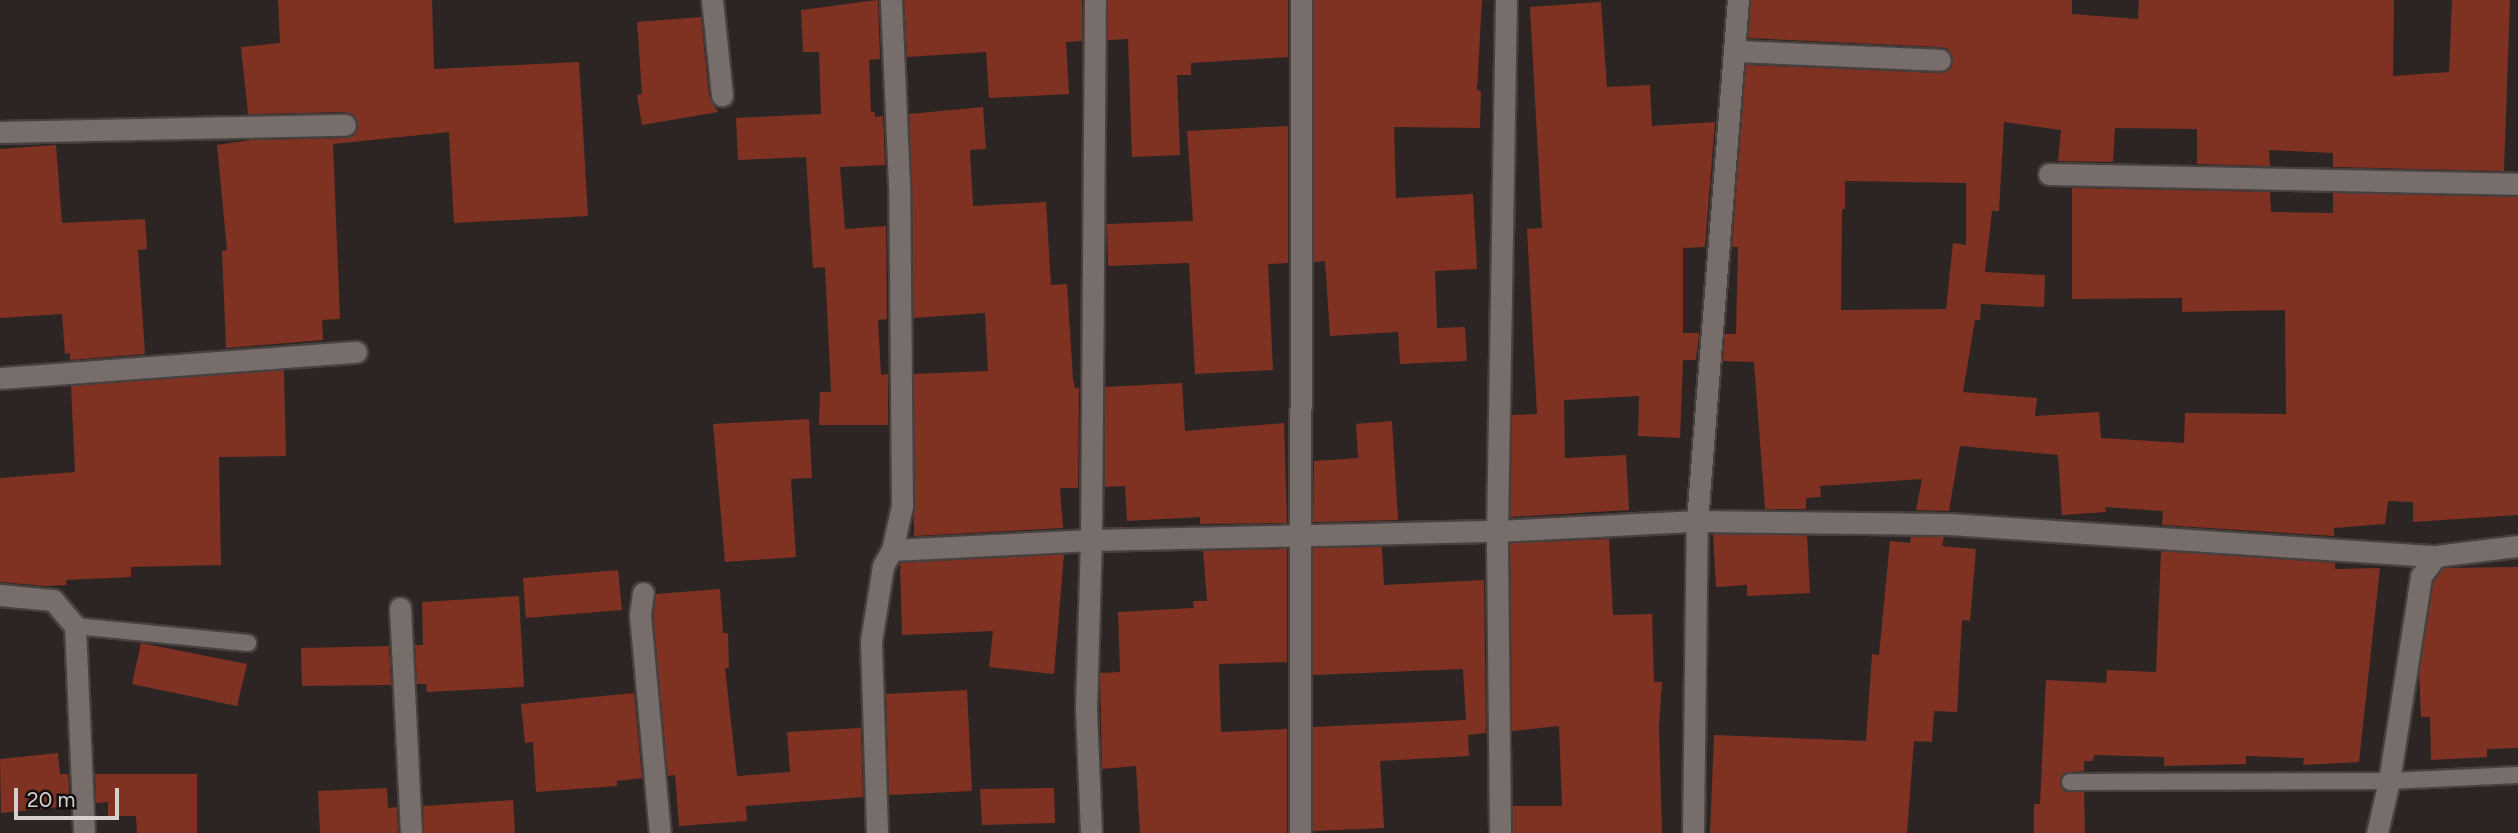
<!DOCTYPE html>
<html>
<head>
<meta charset="utf-8">
<style>
	body { margin:0 }
	#map { position:relative; width:2518px; height:833px; overflow:hidden; background:#2d2523; font-family:Figtree,sans-serif }
	div>[style] { position:absolute }
	[style*='--x'] { left:calc(var(--x)*1px); top:calc(var(--y)*1px); width:calc(var(--w)*1px); rotate:calc(var(--a)*1deg) }
	.building>* { inset:0; background:#7f3222 }
	.roads { filter:drop-shadow(2px 0 #47403f) drop-shadow(-2px 0 #47403f) drop-shadow(0 2px #47403f) drop-shadow(0 -2px #47403f) }
	.service>* { height:16px; margin:-8px; padding:0 8px; transform-origin:8px; border-radius:8px; background:#776e6b }
	.minor>* { height:21px; margin:-10.5px; padding:0 10.5px; transform-origin:10.5px; border-radius:10.5px; background:#776e6b }
	span { translate:-50% -50%; white-space:nowrap; text-align:center; line-height:1.15; -webkit-text-stroke:5px #120f0e; paint-order:stroke }
	.scale { position:absolute; left:14px; top:788px; width:105px; height:32px; box-sizing:border-box; border:4px solid #d6d0cf; border-top:0; padding-left:9px; font-size:21px; line-height:24px; white-space:nowrap; color:#d6d0cf; -webkit-text-stroke:5px #120f0e; paint-order:stroke }
</style>
</head>
<body>
<div id="map">
	<div class="building">
		<i style="clip-path:polygon(278px 0,432px 0,434px 69px,579px 62px,588px 216px,454px 223px,449px 132px,333px 144px,340px 319px,322px 320px,323px 340px,226px 348px,222px 251px,227px 250px,217px 145px,251px 140px,345px 138px,352px 136px,358px 125px,356px 118px,345px 112px,248px 114px,241px 47px,280px 43px)"></i>
		<i style="clip-path:polygon(878px 0,880px 59px,869px 60px,871px 112px,875px 112px,875px 117px,883px 116px,885px 165px,840px 167px,845px 229px,886px 226px,887px 319px,878px 320px,881px 375px,888px 374px,888px 425px,819px 425px,820px 392px,831px 392px,825px 267px,813px 268px,806px 157px,738px 160px,736px 118px,821px 114px,819px 52px,803px 52px,801px 10px)"></i>
		<i style="clip-path:polygon(904px 0,1082px 0,1082px 41px,1066px 42px,1069px 94px,989px 98px,986px 52px,907px 57px)"></i>
		<i style="clip-path:polygon(1108px 0,1288px 0,1288px 57px,1191px 63px,1191px 75px,1177px 75px,1180px 155px,1132px 157px,1128px 39px,1108px 40px)"></i>
		<i style="clip-path:polygon(1314px 0,1482px 0,1477px 90px,1481px 91px,1480px 128px,1394px 127px,1396px 198px,1473px 194px,1477px 269px,1435px 271px,1437px 328px,1465px 327px,1467px 361px,1400px 364px,1398px 332px,1330px 336px,1325px 261px,1314px 262px)"></i>
		<i style="clip-path:polygon(evenodd,1751px 0,2072px 0,2072px 14px,2138px 19px,2139px 0,2394px 0,2393px 76px,2449px 72px,2452px 0,2510px 0,2504px 171px,2333px 167px,2333px 153px,2269px 150px,2270px 166px,2197px 164px,2197px 129px,2115px 128px,2113px 162px,2058px 161px,2061px 130px,2004px 122px,1999px 211px,1992px 211px,1985px 272px,2045px 275px,2044px 307px,1981px 304px,1980px 320px,1975px 320px,1963px 392px,2037px 398px,2035px 416px,2099px 412px,2101px 438px,2184px 443px,2185px 413px,2286px 414px,2285px 310px,2182px 312px,2182px 298px,2072px 299px,2072px 188px,2270px 192px,2271px 212px,2333px 213px,2333px 193px,2518px 197px,2518px 515px,2413px 522px,2413px 502px,2388px 501px,2385px 524px,2334px 528px,2334px 536px,2162px 525px,2163px 511px,2105px 507px,2106px 512px,2062px 515px,2058px 455px,1960px 446px,1949px 511px,1916px 510px,1922px 479px,1820px 486px,1821px 497px,1806px 498px,1806px 509px,1765px 509px,1754px 362px,1723px 361px,1725px 334px,1736px 334px,1738px 247px,1732px 247px,1746px 65px,1939px 73px,1951px 68px,1953px 60px,1948px 49px,1941px 47px,1748px 38px,1751px 0,1845px 181px,1966px 183px,1966px 245px,1953px 243px,1946px 309px,1841px 310px,1842px 209px,1845px 209px,1845px 181px)"></i>
		<i style="clip-path:polygon(1601px 2px,1607px 87px,1650px 85px,1652px 126px,1715px 122px,1705px 247px,1683px 248px,1683px 333px,1699px 333px,1696px 360px,1683px 360px,1680px 438px,1638px 436px,1639px 396px,1564px 400px,1565px 458px,1626px 455px,1629px 510px,1510px 517px,1512px 415px,1537px 414px,1527px 229px,1542px 228px,1530px 7px)"></i>
		<i style="clip-path:polygon(701px 17px,709px 96px,718px 112px,642px 125px,637px 95px,642px 94px,637px 22px)"></i>
		<i style="clip-path:polygon(983px 107px,986px 149px,970px 150px,973px 206px,1046px 202px,1051px 285px,1067px 284px,1073px 379px,1075px 388px,1079px 388px,1078px 488px,1060px 488px,1063px 528px,914px 536px,914px 374px,988px 371px,985px 313px,913px 318px,909px 114px)"></i>
		<i style="clip-path:polygon(1288px 126px,1288px 263px,1268px 264px,1273px 370px,1195px 374px,1189px 263px,1108px 266px,1107px 224px,1193px 221px,1187px 131px)"></i>
		<i style="clip-path:polygon(56px 145px,62px 223px,145px 219px,147px 249px,138px 250px,145px 354px,70px 360px,70px 353px,65px 354px,62px 314px,0 318px,0 149px)"></i>
		<i style="clip-path:polygon(284px 370px,286px 456px,219px 457px,221px 565px,131px 567px,131px 577px,66px 580px,67px 585px,46px 586px,0 582px,0 478px,75px 472px,71px 386px)"></i>
		<i style="clip-path:polygon(1182px 383px,1185px 431px,1284px 423px,1287px 523px,1200px 524px,1200px 517px,1127px 521px,1125px 486px,1105px 487px,1105px 387px)"></i>
		<i style="clip-path:polygon(809px 419px,812px 478px,791px 479px,796px 557px,725px 562px,713px 424px)"></i>
		<i style="clip-path:polygon(1392px 421px,1398px 520px,1313px 522px,1314px 461px,1358px 458px,1356px 424px)"></i>
		<i style="clip-path:polygon(1713px 534px,1807px 535px,1810px 593px,1747px 596px,1747px 585px,1716px 587px)"></i>
		<i style="clip-path:polygon(1911px 537px,1944px 537px,1942px 546px,1976px 549px,1970px 621px,1962px 620px,1957px 712px,1934px 711px,1932px 742px,1914px 741px,1907px 833px,1710px 833px,1714px 735px,1866px 741px,1872px 654px,1879px 655px,1890px 541px,1910px 543px)"></i>
		<i style="clip-path:polygon(1609px 539px,1613px 615px,1652px 614px,1654px 682px,1662px 682px,1659px 726px,1662px 833px,1513px 833px,1513px 806px,1562px 806px,1559px 726px,1512px 731px,1510px 543px)"></i>
		<i style="clip-path:polygon(1382px 547px,1384px 585px,1484px 580px,1486px 733px,1468px 735px,1469px 756px,1380px 761px,1384px 828px,1313px 831px,1313px 727px,1466px 720px,1463px 669px,1313px 675px,1313px 548px)"></i>
		<i style="clip-path:polygon(1287px 549px,1287px 662px,1219px 664px,1221px 732px,1287px 729px,1287px 833px,1140px 833px,1136px 766px,1102px 769px,1100px 673px,1120px 672px,1118px 612px,1194px 608px,1193px 601px,1207px 601px,1203px 551px)"></i>
		<i style="clip-path:polygon(2161px 551px,2335px 563px,2335px 569px,2380px 568px,2359px 762px,2303px 765px,2304px 758px,2246px 756px,2246px 764px,2164px 766px,2164px 757px,2094px 755px,2093px 761px,2084px 761px,2084px 771px,2065px 773px,2060px 781px,2065px 791px,2084px 792px,2085px 833px,2034px 833px,2034px 804px,2040px 804px,2046px 680px,2106px 683px,2107px 670px,2156px 672px)"></i>
		<i style="clip-path:polygon(1064px 554px,1054px 674px,989px 667px,993px 631px,902px 635px,900px 563px)"></i>
		<i style="clip-path:polygon(2518px 567px,2518px 748px,2487px 749px,2487px 757px,2431px 760px,2430px 717px,2421px 717px,2419px 671px,2433px 581px,2443px 568px)"></i>
		<i style="clip-path:polygon(618px 570px,622px 610px,526px 618px,523px 578px)"></i>
		<i style="clip-path:polygon(720px 589px,723px 633px,728px 633px,729px 668px,725px 668px,737px 776px,790px 772px,787px 732px,861px 728px,863px 797px,746px 806px,747px 821px,679px 826px,675px 775px,668px 776px,653px 615px,656px 594px)"></i>
		<i style="clip-path:polygon(519px 596px,524px 687px,427px 692px,426px 684px,417px 684px,415px 645px,423px 645px,422px 602px)"></i>
		<i style="clip-path:polygon(141px 643px,247px 664px,237px 706px,132px 684px)"></i>
		<i style="clip-path:polygon(389px 646px,391px 685px,302px 686px,301px 648px)"></i>
		<i style="clip-path:polygon(967px 690px,972px 791px,889px 795px,886px 694px)"></i>
		<i style="clip-path:polygon(634px 693px,642px 778px,617px 781px,617px 786px,536px 792px,533px 742px,525px 743px,521px 704px)"></i>
		<i style="clip-path:polygon(58px 753px,60px 774px,68px 774px,70px 806px,1px 813px,0 759px)"></i>
		<i style="clip-path:polygon(95px 774px,197px 774px,197px 833px,137px 833px,136px 816px,108px 816px,108px 802px,96px 803px)"></i>
		<i style="clip-path:polygon(387px 788px,388px 808px,397px 807px,398px 833px,320px 833px,318px 791px)"></i>
		<i style="clip-path:polygon(1054px 788px,1055px 823px,982px 825px,980px 789px)"></i>
		<i style="clip-path:polygon(513px 800px,515px 833px,424px 833px,423px 806px)"></i>
	</div>
	<div class="roads">
		<div class="service">
			<i style="--x:75;--y:626;--w:174;--a:5.6"></i>
			<i style="--x:2070;--y:782;--w:319;--a:-0.2"></i>
			<i style="--x:2389;--y:781;--w:129;--a:-2.7"></i>
		</div>
		<div class="minor">
			<i style="--x:712;--y:0;--w:96;--a:84"></i>
			<i style="--x:1736;--y:51;--w:204;--a:2.5"></i>
			<i style="--x:0;--y:132;--w:345;--a:-1.2"></i>
			<i style="--x:2049;--y:174;--w:469;--a:1.2"></i>
			<i style="--x:0;--y:378;--w:357;--a:-4.2"></i>
			<i style="--x:892;--y:550;--w:199;--a:-2.9"></i>
			<i style="--x:1091;--y:540;--w:406;--a:-1.3"></i>
			<i style="--x:1497;--y:531;--w:200;--a:-2.9"></i>
			<i style="--x:1697;--y:521;--w:252;--a:0.7"></i>
			<i style="--x:1949;--y:524;--w:488;--a:3.8"></i>
			<i style="--x:2436;--y:556;--w:83;--a:-7"></i>
			<i style="--x:643;--y:593;--w:22;--a:98"></i>
			<i style="--x:640;--y:615;--w:219;--a:84.8"></i>
			<i style="--x:0;--y:595;--w:53;--a:5.4"></i>
			<i style="--x:53;--y:600;--w:34;--a:50"></i>
			<i style="--x:75;--y:626;--w:207;--a:87.5"></i>
			<i style="--x:400;--y:608;--w:225;--a:87.2"></i>
			<i style="--x:877;--y:833;--w:192;--a:-91.8"></i>
			<i style="--x:871;--y:641;--w:76;--a:-80.9"></i>
			<i style="--x:883;--y:566;--w:18;--a:-61"></i>
			<i style="--x:892;--y:550;--w:45;--a:-77.2"></i>
			<i style="--x:902;--y:506;--w:322;--a:-90.5"></i>
			<i style="--x:899;--y:184;--w:184;--a:-92.5"></i>
			<i style="--x:1091;--y:833;--w:125;--a:-92.3"></i>
			<i style="--x:1086;--y:708;--w:168;--a:-88.3"></i>
			<i style="--x:1091;--y:540;--w:540;--a:-89.58"></i>
			<i style="--x:1300;--y:833;--w:833;--a:-89.93"></i>
			<i style="--x:1500;--y:833;--w:302;--a:-90.6"></i>
			<i style="--x:1497;--y:531;--w:531;--a:-89.03"></i>
			<i style="--x:1693;--y:833;--w:312;--a:-89.3"></i>
			<i style="--x:1697;--y:521;--w:523;--a:-85.5"></i>
			<i style="--x:2377;--y:833;--w:53;--a:-77"></i>
			<i style="--x:2389;--y:781;--w:207;--a:-81.1"></i>
			<i style="--x:2421;--y:576;--w:25;--a:-53"></i>
		</div>
	</div>
	<div class="scale">20 m</div>
</div>
</body>
</html>
